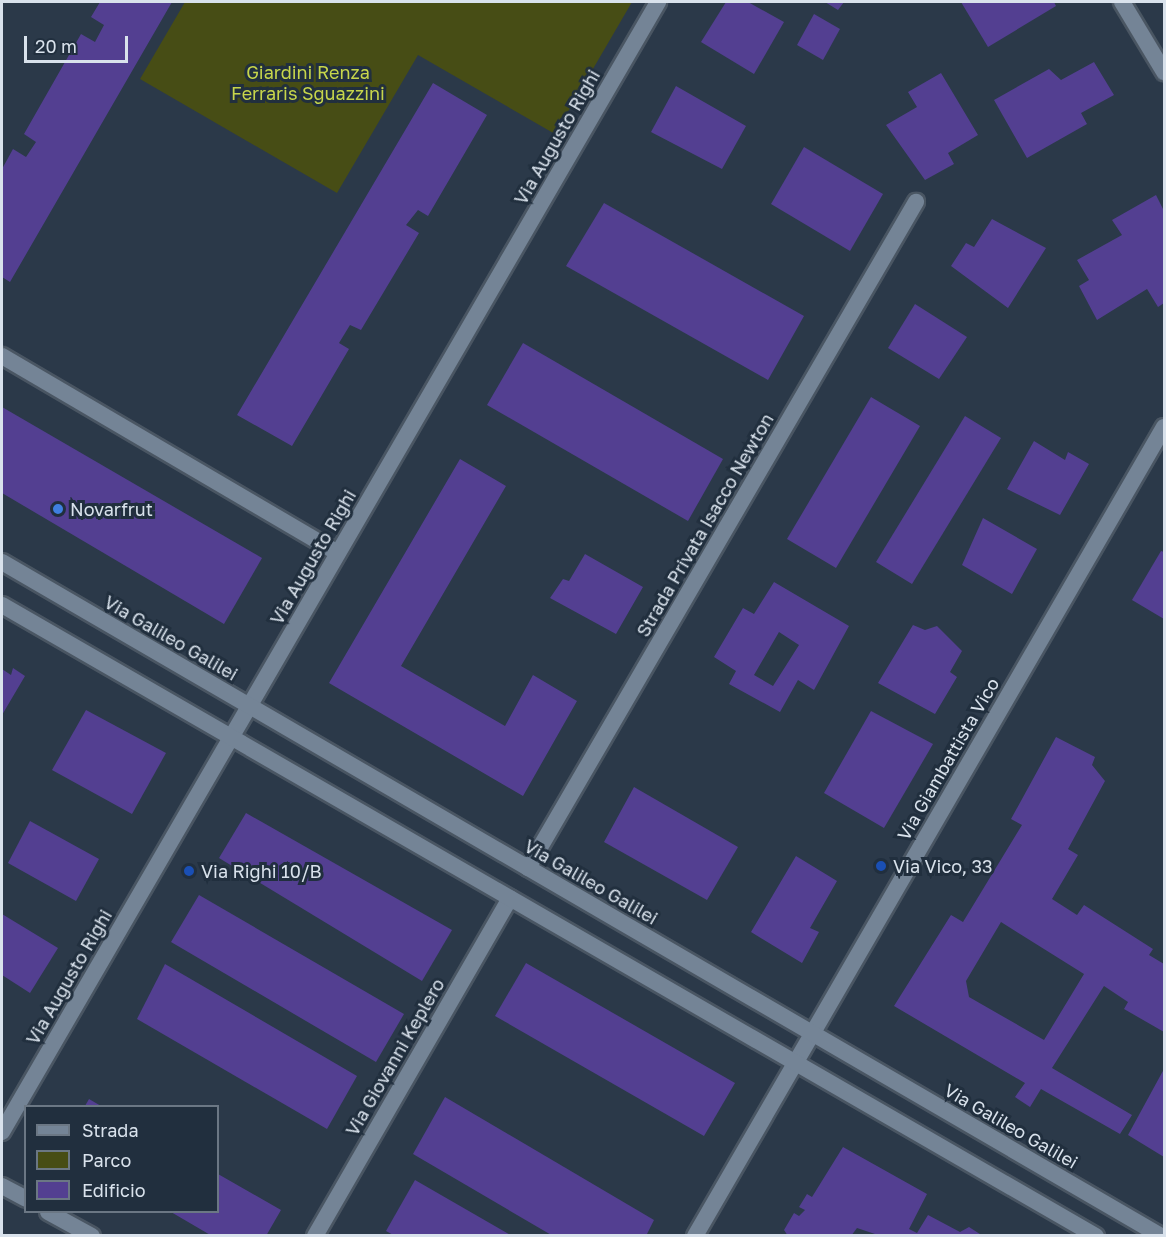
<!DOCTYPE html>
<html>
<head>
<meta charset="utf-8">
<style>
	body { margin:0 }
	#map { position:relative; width:1166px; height:1237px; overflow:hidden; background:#2b3949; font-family:"Golos Text",sans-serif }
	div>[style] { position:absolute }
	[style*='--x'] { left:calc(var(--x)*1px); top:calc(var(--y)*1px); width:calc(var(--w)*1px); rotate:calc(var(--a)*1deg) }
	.green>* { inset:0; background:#474d15 }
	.building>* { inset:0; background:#533f91 }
	.roads { filter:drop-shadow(2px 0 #4a5663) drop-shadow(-2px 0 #4a5663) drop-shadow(0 2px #4a5663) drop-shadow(0 -2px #4a5663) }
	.minor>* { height:16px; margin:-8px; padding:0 8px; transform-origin:8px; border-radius:8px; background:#748496 }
	.tertiary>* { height:16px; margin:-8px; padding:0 8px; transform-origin:8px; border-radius:8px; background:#748496 }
	.dots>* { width:16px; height:16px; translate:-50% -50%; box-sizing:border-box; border:3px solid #212f3e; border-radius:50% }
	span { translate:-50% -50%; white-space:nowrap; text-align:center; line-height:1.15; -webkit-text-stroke:6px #212f3e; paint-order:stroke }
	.park-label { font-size:18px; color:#c7d64b }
	.street-label { font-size:18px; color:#d9e2ec }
	.poi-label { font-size:18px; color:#d9e2ec }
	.left { translate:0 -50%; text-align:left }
	.frame { position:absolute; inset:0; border:3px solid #d9e2ec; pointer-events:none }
	.legend { position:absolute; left:24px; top:1105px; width:195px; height:108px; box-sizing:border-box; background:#212f3e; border:2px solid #6b7784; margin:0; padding:8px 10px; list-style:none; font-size:18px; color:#d9e2ec }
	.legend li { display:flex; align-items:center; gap:12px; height:30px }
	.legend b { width:30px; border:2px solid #6b7784 }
	.scale { position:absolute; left:24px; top:36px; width:104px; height:27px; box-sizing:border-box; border:3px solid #d9e2ec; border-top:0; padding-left:8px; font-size:18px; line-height:21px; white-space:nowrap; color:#d9e2ec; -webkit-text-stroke:4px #212f3e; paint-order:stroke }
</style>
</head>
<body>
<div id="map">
	<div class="green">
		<i style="clip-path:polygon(185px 2px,632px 2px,555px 134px,418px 55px,337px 193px,140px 79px)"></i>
	</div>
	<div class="building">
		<i style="clip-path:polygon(100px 2px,172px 2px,10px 282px,2px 277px,2px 169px,13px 149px,26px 157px,36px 142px,24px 134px,81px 34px,95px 42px,104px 25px,91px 17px)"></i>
		<i style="clip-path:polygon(726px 2px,748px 2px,784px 22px,754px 74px,701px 42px)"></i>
		<i style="clip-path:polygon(825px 2px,844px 2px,838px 10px)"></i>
		<i style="clip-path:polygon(961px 2px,1054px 2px,1056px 6px,988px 47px)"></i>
		<i style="clip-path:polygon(814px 14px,840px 29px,823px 60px,797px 45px)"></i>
		<i style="clip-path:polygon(1094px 62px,1114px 95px,1081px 113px,1087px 124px,1027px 158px,994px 100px,1049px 69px,1061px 80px)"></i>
		<i style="clip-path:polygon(941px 73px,978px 135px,948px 153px,954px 164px,925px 180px,886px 125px,917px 107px,908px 92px)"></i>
		<i style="clip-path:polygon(433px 83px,487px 115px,428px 216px,418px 210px,406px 225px,419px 233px,361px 330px,350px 325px,339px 343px,349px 349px,292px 446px,237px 415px)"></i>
		<i style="clip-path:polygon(676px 86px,746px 126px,722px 169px,651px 132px)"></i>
		<i style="clip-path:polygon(804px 147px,883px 194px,850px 251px,771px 204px)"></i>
		<i style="clip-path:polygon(1156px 195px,1164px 211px,1164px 303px,1158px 307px,1147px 289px,1097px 320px,1079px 286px,1089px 280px,1077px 260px,1122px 235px,1112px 220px)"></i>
		<i style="clip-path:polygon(604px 203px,804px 316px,768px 380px,566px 266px)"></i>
		<i style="clip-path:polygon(992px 219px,1046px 248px,1008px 308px,951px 266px,966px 243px,974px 247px)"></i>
		<i style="clip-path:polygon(915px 304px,967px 337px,939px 379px,888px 348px)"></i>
		<i style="clip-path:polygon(523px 343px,723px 459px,688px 521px,487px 405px)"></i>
		<i style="clip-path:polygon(871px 397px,920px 426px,836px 568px,787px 539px)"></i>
		<i style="clip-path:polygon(2px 407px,262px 558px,224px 624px,2px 493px)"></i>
		<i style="clip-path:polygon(965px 416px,1001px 438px,912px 584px,876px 562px)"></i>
		<i style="clip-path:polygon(1034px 441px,1065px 460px,1068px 452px,1089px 464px,1060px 515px,1007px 489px)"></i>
		<i style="clip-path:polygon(460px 459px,506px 486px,401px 666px,505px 726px,533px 675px,577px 701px,523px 796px,329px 683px)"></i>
		<i style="clip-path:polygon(983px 518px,1037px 549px,1012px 594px,962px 565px)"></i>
		<i style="clip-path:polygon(1161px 551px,1164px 552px,1164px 619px,1132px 600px)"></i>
		<i style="clip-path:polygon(585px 554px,643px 587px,616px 634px,550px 598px,563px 579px,569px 581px)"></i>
		<i style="clip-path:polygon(evenodd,774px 582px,849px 626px,814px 690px,798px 680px,780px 712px,729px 684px,736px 671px,714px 657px,743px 608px,754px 614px,774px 582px,779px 632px,799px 645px,773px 686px,754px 675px,779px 632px)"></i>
		<i style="clip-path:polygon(913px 625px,925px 630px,937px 626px,962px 651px,950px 672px,957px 677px,935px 714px,878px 683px)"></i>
		<i style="clip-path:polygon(13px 668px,25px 676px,2px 715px,2px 669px,11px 675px)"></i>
		<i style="clip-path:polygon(86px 710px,166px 753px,132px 814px,52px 770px)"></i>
		<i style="clip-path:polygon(871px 711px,933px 744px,884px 828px,824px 793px)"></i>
		<i style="clip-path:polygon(evenodd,1056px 737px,1095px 757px,1092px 765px,1105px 781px,1068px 849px,1078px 855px,1052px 899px,1077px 915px,1084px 905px,1153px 949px,1149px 955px,1164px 964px,1164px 1032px,1124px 1009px,1128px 1002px,1104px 986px,1052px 1068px,1132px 1115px,1120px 1134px,1041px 1089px,1030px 1107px,1015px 1097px,1025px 1083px,894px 1006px,951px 915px,963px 922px,1022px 825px,1011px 819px,1056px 737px,1001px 922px,1084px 974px,1044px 1040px,969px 997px,966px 981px,1001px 922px)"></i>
		<i style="clip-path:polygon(634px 787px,738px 847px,707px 900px,604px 842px)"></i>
		<i style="clip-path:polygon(246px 813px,452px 930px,422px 981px,219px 858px)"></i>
		<i style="clip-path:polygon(30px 821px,99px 859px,76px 901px,8px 863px)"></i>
		<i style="clip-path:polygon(796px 856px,837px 881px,810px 928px,819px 932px,802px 963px,751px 932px)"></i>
		<i style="clip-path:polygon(199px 895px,404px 1014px,376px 1062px,171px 942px)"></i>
		<i style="clip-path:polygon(2px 914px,58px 948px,30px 993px,2px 975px)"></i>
		<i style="clip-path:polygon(526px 963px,735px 1083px,704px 1136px,495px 1016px)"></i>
		<i style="clip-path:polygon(165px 964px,357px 1076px,327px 1129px,137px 1019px)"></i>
		<i style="clip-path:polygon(1164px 1069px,1164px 1157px,1128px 1135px)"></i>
		<i style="clip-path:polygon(445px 1097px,654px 1220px,646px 1236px,553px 1236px,413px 1154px)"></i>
		<i style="clip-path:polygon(89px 1099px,101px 1106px,85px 1106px)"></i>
		<i style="clip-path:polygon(843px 1147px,927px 1194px,909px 1229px,917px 1233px,928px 1215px,960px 1232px,969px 1227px,983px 1236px,881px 1236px,857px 1228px,851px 1236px,788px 1236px,784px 1230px,794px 1213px,799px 1216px,805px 1210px,799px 1207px,807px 1194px,812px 1197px)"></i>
		<i style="clip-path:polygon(218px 1174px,281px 1210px,266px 1236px,212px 1236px,171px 1212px,218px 1212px)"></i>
		<i style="clip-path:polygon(415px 1180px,512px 1236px,395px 1236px,386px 1231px)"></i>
	</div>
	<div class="roads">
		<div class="minor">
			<i style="--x:2;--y:356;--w:389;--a:30.4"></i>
			<i style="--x:528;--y:868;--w:771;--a:-59.78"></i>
			<i style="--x:2;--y:1132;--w:1307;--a:-59.86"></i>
			<i style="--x:2;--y:1186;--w:27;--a:28"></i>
			<i style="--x:48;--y:1212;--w:50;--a:28.6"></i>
			<i style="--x:315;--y:1236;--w:390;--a:-60"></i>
			<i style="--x:695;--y:1236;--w:935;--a:-59.9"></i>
		</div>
		<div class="tertiary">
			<i style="--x:1122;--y:2;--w:82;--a:59"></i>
			<i style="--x:2;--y:562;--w:1341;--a:30.18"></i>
			<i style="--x:2;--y:605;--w:1263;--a:29.98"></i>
		</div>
	</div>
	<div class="dots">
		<i style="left:58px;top:509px;background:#3f7fe0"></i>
		<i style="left:881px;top:866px;background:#1a4fb4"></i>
		<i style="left:189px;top:871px;background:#1a4fb4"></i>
	</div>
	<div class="park-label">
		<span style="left:308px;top:83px">Giardini Renza<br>Ferraris Sguazzini</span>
	</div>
	<div class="street-label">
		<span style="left:557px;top:137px;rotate:-60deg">Via Augusto Righi</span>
		<span style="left:705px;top:525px;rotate:-60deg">Strada Privata Isacco Newton</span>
		<span style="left:313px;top:557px;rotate:-60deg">Via Augusto Righi</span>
		<span style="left:171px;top:638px;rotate:30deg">Via Galileo Galilei</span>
		<span style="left:948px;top:759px;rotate:-60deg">Via Giambattista Vico</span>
		<span style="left:591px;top:882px;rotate:30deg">Via Galileo Galilei</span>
		<span style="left:69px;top:977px;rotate:-60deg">Via Augusto Righi</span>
		<span style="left:395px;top:1057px;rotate:-60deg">Via Giovanni Keplero</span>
		<span style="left:1011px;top:1126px;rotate:30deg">Via Galileo Galilei</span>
	</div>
	<div class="poi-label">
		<span class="left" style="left:70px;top:509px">Novarfrut</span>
		<span class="left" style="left:893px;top:866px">Via Vico, 33</span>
		<span class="left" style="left:201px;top:871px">Via Righi 10/B</span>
	</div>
	<div class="frame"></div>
	<ul class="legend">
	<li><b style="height:8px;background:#748496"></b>Strada</li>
	<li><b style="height:16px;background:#474d15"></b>Parco</li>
	<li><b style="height:16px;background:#533f91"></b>Edificio</li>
	</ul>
	<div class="scale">20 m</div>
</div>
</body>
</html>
